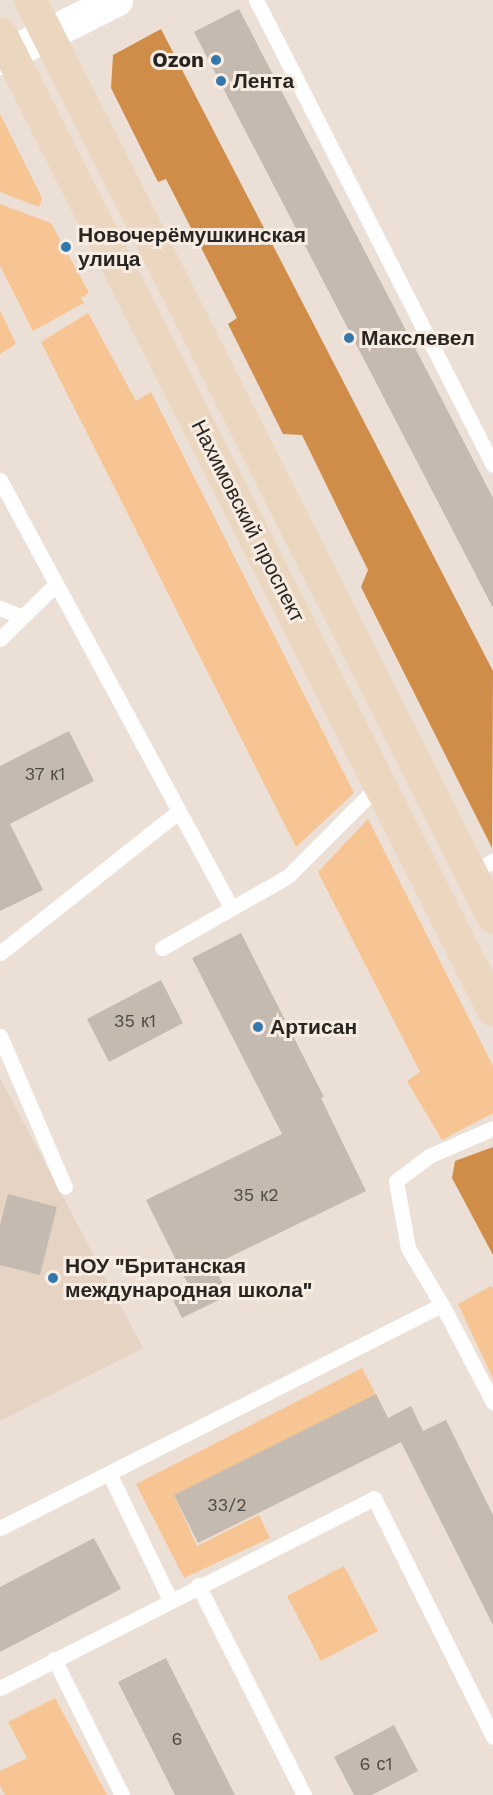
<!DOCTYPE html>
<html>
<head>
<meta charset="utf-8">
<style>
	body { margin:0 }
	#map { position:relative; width:493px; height:1795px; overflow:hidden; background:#ece0d6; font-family:"Work Sans",sans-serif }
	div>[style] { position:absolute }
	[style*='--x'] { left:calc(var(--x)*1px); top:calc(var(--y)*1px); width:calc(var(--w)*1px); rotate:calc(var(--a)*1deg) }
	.built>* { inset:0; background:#e5d3c3 }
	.green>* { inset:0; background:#f7c493 }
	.forest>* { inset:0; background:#cf8d49 }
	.building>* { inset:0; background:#c5baaf }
	.service>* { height:15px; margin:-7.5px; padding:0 7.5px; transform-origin:7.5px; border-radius:7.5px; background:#fff }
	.tertiary>* { height:33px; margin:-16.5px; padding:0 16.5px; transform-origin:16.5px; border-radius:16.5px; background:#fff }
	.secondary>* { height:33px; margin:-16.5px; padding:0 16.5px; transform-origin:16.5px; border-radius:16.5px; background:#ebd7c0 }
	.dots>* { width:16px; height:16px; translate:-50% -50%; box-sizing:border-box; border:3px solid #f9ede3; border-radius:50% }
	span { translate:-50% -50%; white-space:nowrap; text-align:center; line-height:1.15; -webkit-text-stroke:6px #f9ede3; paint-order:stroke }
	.number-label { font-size:18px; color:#504a44 }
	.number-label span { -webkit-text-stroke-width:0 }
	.poi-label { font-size:21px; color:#292521; font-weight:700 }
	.right { translate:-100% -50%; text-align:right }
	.left { translate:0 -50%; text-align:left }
	.street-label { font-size:21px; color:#292521 }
</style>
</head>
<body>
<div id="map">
	<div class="built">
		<i style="clip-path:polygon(0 1078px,143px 1348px,0 1421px)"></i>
	</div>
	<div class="green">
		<i style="clip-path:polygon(0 114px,42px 198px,39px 207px,0 192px)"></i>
		<i style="clip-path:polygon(0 204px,51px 223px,89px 293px,81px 298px,84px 303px,33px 331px,0 266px)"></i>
		<i style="clip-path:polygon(0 310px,16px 344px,0 354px)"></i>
		<i style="clip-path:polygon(88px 313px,136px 401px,151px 392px,354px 793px,296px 847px,41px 342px)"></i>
		<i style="clip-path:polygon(368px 819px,493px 1066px,493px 1113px,442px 1140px,407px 1081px,420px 1072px,318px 872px)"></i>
		<i style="clip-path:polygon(491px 1286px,493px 1289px,493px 1379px,458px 1304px)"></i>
		<i style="clip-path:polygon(362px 1368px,376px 1395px,174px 1495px,197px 1546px,259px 1515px,270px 1538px,184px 1578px,136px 1484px)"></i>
		<i style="clip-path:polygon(344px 1566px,378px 1631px,321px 1661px,287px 1596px)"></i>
		<i style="clip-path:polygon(55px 1698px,101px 1784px,107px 1795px,5px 1795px,0 1786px,0 1771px,27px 1758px,8px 1722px)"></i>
	</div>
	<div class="forest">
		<i style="clip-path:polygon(161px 29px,493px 671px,492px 848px,361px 587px,368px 570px,302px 435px,283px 434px,228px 324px,237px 318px,166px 179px,158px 182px,111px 88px,113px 55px)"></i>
		<i style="clip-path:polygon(493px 1147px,493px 1255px,452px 1178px,455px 1161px)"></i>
	</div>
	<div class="building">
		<i style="clip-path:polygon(239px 9px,493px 498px,493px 608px,194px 32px)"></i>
		<i style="clip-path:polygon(69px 731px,94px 781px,10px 824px,43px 890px,0 911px,0 766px)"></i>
		<i style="clip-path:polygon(241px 933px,324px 1097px,321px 1098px,366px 1191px,213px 1265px,229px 1295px,182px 1318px,172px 1298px,190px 1288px,146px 1200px,282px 1134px,192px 958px)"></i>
		<i style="clip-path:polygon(161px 980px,183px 1023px,109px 1062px,87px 1019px)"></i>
		<i style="clip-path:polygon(8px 1194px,57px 1207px,40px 1275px,0 1265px,0 1226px)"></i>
		<i style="clip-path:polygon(376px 1394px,388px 1418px,411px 1406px,423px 1431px,446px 1420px,493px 1515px,493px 1625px,401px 1442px,198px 1543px,174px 1495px)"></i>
		<i style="clip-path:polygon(94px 1538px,121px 1589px,0 1652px,0 1587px)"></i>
		<i style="clip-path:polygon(166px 1658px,235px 1795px,175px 1795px,118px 1682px)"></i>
		<i style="clip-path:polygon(394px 1725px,418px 1771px,372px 1795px,354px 1795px,334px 1757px)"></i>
	</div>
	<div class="service">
		<i style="--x:256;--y:0;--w:522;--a:62.99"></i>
		<i style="--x:0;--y:480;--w:484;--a:61.6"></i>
		<i style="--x:0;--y:608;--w:24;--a:22"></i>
		<i style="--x:0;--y:639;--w:77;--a:-44.5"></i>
		<i style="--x:471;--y:873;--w:25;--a:-29"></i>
		<i style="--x:162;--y:948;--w:145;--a:-29.7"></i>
		<i style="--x:288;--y:876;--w:130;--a:-45"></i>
		<i style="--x:0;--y:953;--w:227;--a:-38.4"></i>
		<i style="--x:0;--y:1036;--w:164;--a:66.7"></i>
		<i style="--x:442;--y:1305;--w:110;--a:62.3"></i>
		<i style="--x:109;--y:1473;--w:141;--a:64.3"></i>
		<i style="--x:0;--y:1528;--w:495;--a:-26.8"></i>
		<i style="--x:442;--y:1305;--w:66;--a:-120.8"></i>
		<i style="--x:408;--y:1248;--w:68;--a:-100.2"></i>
		<i style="--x:396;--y:1181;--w:41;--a:-37.1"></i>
		<i style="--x:429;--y:1156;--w:70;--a:-23.6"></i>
		<i style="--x:198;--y:1585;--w:235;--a:63.2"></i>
		<i style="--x:54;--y:1659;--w:152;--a:63.4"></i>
		<i style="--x:0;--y:1688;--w:419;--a:-26.9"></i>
		<i style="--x:374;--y:1498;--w:267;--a:63.5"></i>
	</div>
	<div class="tertiary">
		<i style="--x:0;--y:58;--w:130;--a:-26.6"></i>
	</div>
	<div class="secondary">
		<i style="--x:30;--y:0;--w:1027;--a:63.21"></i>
		<i style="--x:0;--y:33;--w:1094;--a:63.22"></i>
	</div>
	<div class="dots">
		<i style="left:216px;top:60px;background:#3378ad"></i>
		<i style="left:221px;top:81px;background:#3378ad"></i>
		<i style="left:66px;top:247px;background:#3378ad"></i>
		<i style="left:349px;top:338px;background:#3378ad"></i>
		<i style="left:258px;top:1027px;background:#3378ad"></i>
		<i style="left:53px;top:1278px;background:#3378ad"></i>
	</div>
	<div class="number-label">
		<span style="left:45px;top:774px">37 к1</span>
		<span style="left:135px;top:1021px">35 к1</span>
		<span style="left:256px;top:1195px">35 к2</span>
		<span style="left:227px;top:1505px">33/2</span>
		<span style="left:177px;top:1739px">6</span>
		<span style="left:376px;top:1764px">6 с1</span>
	</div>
	<div class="poi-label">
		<span class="right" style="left:204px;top:60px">Ozon</span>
		<span class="left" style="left:233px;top:81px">Лента</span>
		<span class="left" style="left:78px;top:247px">Новочерёмушкинская<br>улица</span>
		<span class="left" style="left:361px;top:338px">Макслевел</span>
		<span class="left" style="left:270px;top:1027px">Артисан</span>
		<span class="left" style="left:65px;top:1278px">НОУ "Британская<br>международная школа"</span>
	</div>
	<div class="street-label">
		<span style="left:248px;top:521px;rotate:63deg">Нахимовский проспект</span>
	</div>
</div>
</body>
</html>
